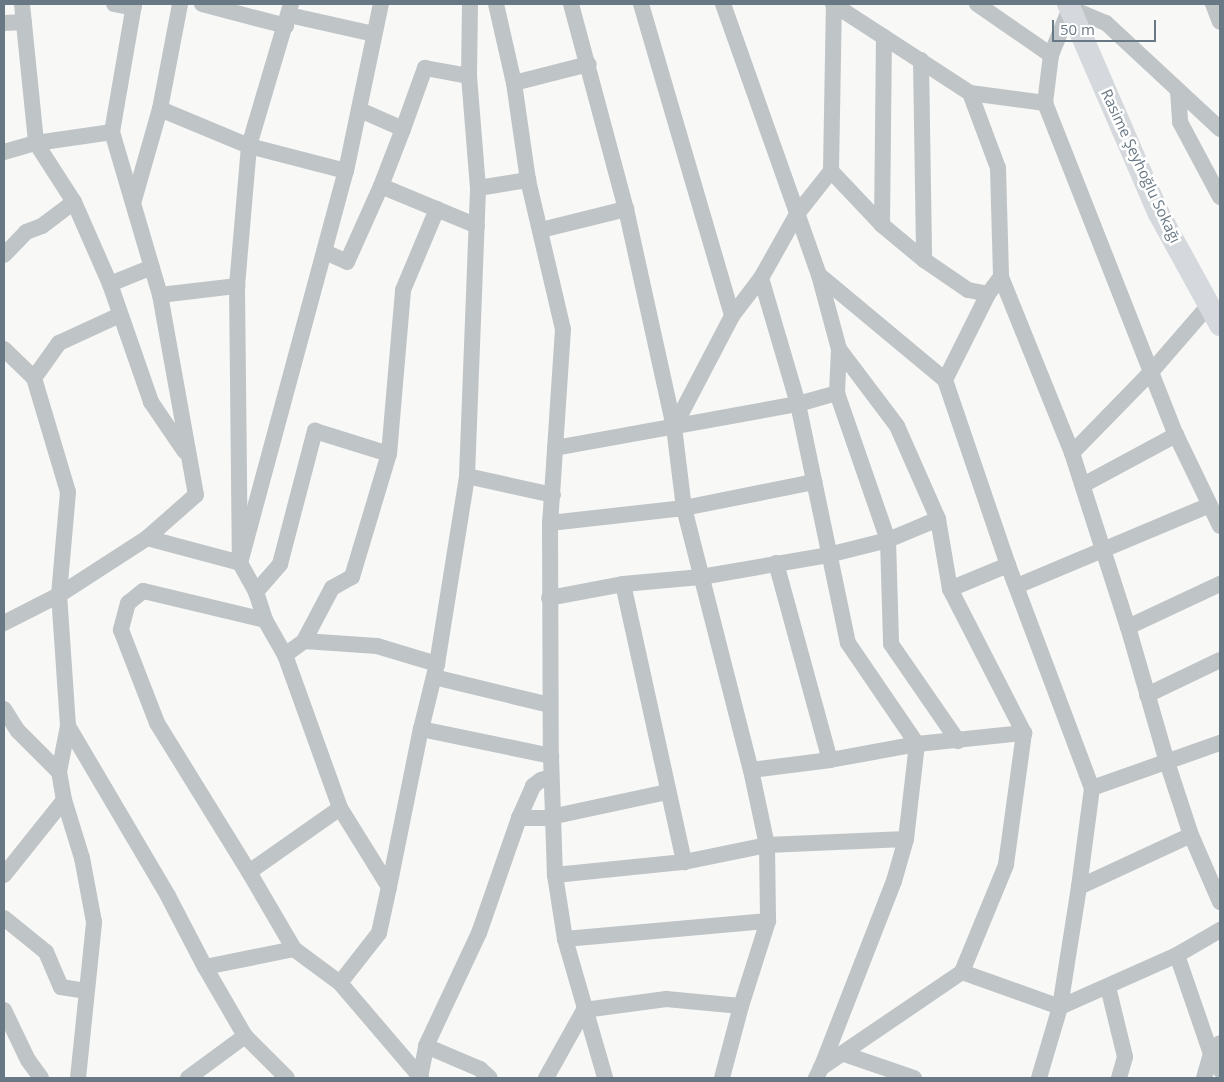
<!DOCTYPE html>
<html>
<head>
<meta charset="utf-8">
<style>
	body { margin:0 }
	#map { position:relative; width:1224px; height:1082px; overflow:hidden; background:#f8f8f6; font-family:"Open Sans",sans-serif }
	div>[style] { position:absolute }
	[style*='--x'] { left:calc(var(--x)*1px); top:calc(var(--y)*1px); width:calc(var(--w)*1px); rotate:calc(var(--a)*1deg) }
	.minor>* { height:16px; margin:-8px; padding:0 8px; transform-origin:8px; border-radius:8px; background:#bfc4c7 }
	.secondary>* { height:22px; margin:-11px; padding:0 11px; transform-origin:11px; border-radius:11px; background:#d5d9dd }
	span { translate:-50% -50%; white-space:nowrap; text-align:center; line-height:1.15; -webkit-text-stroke:5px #fff; paint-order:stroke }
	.street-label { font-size:15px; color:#697885 }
	.frame { position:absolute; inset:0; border:5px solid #697885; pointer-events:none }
	.scale { position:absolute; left:1052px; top:20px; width:104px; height:22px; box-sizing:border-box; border:2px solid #697885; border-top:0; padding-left:6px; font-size:15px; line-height:18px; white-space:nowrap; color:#697885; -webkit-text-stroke:4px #fff; paint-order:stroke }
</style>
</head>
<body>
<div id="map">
	<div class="minor">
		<i style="--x:22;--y:4;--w:140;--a:84.2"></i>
		<i style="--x:36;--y:143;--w:70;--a:57.2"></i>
		<i style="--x:74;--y:202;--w:90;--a:66.3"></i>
		<i style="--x:110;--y:284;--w:125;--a:70.8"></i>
		<i style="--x:151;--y:402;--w:60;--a:55.8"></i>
		<i style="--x:114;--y:4;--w:20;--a:11"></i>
		<i style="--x:202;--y:4;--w:87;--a:14.7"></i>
		<i style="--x:291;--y:4;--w:148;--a:106.5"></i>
		<i style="--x:249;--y:146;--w:141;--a:94.9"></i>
		<i style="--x:237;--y:286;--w:277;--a:89.4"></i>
		<i style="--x:240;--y:563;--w:33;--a:61"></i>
		<i style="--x:256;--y:592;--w:29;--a:72"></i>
		<i style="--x:265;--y:620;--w:40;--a:60.3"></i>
		<i style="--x:285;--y:655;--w:163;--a:70.2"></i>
		<i style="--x:340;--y:808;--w:93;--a:58.2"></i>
		<i style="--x:389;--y:887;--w:47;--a:102.3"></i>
		<i style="--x:379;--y:933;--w:63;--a:128"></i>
		<i style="--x:340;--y:983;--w:125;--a:49.5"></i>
		<i style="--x:496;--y:4;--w:81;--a:77.2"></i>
		<i style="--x:514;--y:83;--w:98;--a:81.8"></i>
		<i style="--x:528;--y:180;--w:153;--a:76.8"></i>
		<i style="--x:563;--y:329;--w:194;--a:93.8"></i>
		<i style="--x:550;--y:523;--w:233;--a:89.8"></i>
		<i style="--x:551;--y:756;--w:119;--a:88.1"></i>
		<i style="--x:555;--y:875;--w:65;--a:81.1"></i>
		<i style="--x:565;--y:939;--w:145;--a:73.9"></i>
		<i style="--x:571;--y:4;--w:212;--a:75"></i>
		<i style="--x:626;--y:209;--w:223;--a:77.6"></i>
		<i style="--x:674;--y:427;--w:82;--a:83"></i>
		<i style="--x:684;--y:508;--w:270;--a:75.7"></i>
		<i style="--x:751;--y:770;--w:77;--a:78"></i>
		<i style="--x:767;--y:845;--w:76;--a:89.2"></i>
		<i style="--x:768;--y:921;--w:89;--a:107.6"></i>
		<i style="--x:741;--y:1006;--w:74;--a:104.8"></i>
		<i style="--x:641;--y:4;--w:325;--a:73.7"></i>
		<i style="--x:723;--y:4;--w:288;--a:70.5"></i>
		<i style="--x:819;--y:275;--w:77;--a:74.9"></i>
		<i style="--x:839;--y:349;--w:96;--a:53"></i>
		<i style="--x:897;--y:426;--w:102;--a:66.2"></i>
		<i style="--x:938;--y:519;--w:71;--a:80.3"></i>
		<i style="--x:950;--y:589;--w:162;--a:62.8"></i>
		<i style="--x:1024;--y:733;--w:133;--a:97.8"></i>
		<i style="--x:1006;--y:865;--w:116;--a:112.4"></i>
		<i style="--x:962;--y:972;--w:171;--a:145.8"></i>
		<i style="--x:821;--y:1068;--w:11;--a:117"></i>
		<i style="--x:833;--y:4;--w:163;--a:33"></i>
		<i style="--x:970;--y:93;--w:80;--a:69.5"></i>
		<i style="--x:998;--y:168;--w:109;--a:88.4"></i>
		<i style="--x:1001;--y:277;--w:190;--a:68"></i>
		<i style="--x:1072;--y:453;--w:183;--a:72.2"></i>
		<i style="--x:1128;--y:627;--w:141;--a:73.9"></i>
		<i style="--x:1167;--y:762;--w:77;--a:71.8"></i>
		<i style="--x:1191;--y:835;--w:73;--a:66.6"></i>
		<i style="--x:977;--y:4;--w:90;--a:34.6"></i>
		<i style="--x:1051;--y:55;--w:48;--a:97.1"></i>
		<i style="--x:1045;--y:103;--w:357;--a:68.5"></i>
		<i style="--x:1176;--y:435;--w:101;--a:64.2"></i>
		<i style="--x:1075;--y:4;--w:6;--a:141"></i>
		<i style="--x:1070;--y:8;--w:39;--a:23"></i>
		<i style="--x:1106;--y:23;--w:156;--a:42.9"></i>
		<i style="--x:1213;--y:4;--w:19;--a:69"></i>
		<i style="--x:289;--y:15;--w:87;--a:12.6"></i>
		<i style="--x:4;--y:23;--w:20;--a:-3"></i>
		<i style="--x:1051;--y:55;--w:51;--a:-68"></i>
		<i style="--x:921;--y:60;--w:200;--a:89.1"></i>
		<i style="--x:514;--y:83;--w:77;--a:-14.2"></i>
		<i style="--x:1178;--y:91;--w:31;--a:86"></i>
		<i style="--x:1180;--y:122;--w:85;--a:61.9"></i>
		<i style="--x:970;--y:93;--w:76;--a:7.6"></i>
		<i style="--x:160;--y:109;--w:96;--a:22.6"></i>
		<i style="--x:249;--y:146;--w:100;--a:14.5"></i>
		<i style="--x:360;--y:110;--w:47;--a:23.8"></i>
		<i style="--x:403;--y:129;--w:65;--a:-70.2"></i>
		<i style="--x:425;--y:68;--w:45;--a:10.3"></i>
		<i style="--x:403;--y:129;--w:61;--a:111.1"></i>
		<i style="--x:381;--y:186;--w:104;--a:22.6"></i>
		<i style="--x:4;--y:152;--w:33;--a:-16"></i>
		<i style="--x:36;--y:143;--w:77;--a:-8.2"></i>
		<i style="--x:831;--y:171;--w:74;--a:46.6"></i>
		<i style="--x:882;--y:225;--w:55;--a:39.8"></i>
		<i style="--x:924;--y:260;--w:53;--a:34.3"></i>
		<i style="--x:968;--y:290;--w:20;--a:11"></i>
		<i style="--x:988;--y:294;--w:21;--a:-53"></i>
		<i style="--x:478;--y:188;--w:51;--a:-9.1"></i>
		<i style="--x:134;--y:200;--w:95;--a:-74.1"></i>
		<i style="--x:160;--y:109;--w:107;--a:-79.2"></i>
		<i style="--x:882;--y:225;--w:188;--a:-89.4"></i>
		<i style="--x:541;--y:230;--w:88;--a:-13.9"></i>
		<i style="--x:325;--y:252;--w:24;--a:24"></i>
		<i style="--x:347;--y:262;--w:83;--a:-65.9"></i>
		<i style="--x:4;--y:255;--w:32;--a:-46"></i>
		<i style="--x:26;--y:232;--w:17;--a:-21"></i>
		<i style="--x:42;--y:226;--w:40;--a:-37"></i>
		<i style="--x:819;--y:275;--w:164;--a:39.8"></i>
		<i style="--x:945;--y:380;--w:195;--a:71.2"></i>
		<i style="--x:1008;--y:565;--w:238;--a:69.4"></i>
		<i style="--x:1092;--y:788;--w:100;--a:97.5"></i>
		<i style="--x:1079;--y:887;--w:121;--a:99"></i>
		<i style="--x:1060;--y:1007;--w:74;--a:106.5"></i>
		<i style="--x:761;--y:278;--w:131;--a:73.6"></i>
		<i style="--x:798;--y:404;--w:244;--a:78.2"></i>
		<i style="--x:848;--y:643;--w:122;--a:55.7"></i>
		<i style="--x:917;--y:744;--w:96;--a:96.6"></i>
		<i style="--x:906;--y:839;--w:44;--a:105.9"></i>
		<i style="--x:894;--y:881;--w:201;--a:111.3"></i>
		<i style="--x:110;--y:284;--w:45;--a:-22"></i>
		<i style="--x:160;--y:295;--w:78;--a:-6.7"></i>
		<i style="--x:4;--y:349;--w:42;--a:44"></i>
		<i style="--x:34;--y:378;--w:119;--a:73.4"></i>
		<i style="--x:68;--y:492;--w:103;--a:95"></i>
		<i style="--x:59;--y:595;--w:62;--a:153"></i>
		<i style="--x:34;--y:378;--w:43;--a:-54.5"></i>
		<i style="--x:59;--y:343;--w:67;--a:-24.7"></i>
		<i style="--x:945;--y:380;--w:96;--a:-63.4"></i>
		<i style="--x:837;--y:393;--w:156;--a:70.9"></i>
		<i style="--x:888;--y:540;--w:104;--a:88.3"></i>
		<i style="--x:891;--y:644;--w:118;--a:55.4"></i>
		<i style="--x:674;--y:427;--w:125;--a:-62.4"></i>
		<i style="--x:732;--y:316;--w:48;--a:-52.7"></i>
		<i style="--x:761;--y:278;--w:73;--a:-60.6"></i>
		<i style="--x:797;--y:214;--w:55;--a:-51.7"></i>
		<i style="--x:831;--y:171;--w:166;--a:-89"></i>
		<i style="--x:555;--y:448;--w:247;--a:-10.3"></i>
		<i style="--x:798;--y:404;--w:41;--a:-15.8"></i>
		<i style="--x:837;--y:393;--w:44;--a:-87.4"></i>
		<i style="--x:1072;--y:453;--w:113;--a:-45.7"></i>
		<i style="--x:1151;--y:372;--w:89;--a:-49.1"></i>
		<i style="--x:467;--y:476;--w:88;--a:12.5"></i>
		<i style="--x:1083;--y:485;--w:106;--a:-28.3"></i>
		<i style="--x:550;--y:523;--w:135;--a:-6.4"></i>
		<i style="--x:684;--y:508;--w:133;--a:-11.3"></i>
		<i style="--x:147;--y:538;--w:96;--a:15"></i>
		<i style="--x:240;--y:563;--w:406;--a:-74.9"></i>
		<i style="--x:346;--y:171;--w:171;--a:-78.2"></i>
		<i style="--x:776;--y:563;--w:204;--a:74.7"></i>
		<i style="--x:623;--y:584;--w:285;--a:77.6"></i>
		<i style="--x:1017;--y:586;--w:209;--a:-22.8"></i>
		<i style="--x:950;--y:589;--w:63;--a:-22.5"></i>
		<i style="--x:256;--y:592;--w:37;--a:-49"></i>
		<i style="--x:280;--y:564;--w:138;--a:-75.3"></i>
		<i style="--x:315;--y:431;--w:77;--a:17.3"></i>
		<i style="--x:549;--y:598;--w:75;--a:-10.7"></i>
		<i style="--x:623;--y:584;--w:78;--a:-5.1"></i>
		<i style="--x:701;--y:577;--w:129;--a:-9.8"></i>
		<i style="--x:828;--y:555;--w:62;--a:-14"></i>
		<i style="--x:888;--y:540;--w:54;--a:-22.8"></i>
		<i style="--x:265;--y:620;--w:125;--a:-166.6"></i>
		<i style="--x:143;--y:591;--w:19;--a:141"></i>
		<i style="--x:128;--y:603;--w:28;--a:105"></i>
		<i style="--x:121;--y:630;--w:100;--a:68.8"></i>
		<i style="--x:157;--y:723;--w:175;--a:58.3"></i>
		<i style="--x:249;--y:872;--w:89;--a:59.7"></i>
		<i style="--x:294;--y:949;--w:57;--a:36.5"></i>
		<i style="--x:1128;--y:627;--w:102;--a:-25.1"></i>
		<i style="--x:304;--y:641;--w:73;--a:3.9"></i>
		<i style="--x:377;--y:646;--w:63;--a:16.7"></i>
		<i style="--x:285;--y:655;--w:24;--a:-36"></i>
		<i style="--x:304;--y:641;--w:60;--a:-62.2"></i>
		<i style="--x:332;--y:588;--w:23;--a:-29"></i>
		<i style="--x:352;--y:577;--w:128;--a:-73.3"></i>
		<i style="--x:389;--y:454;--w:165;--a:-85.1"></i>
		<i style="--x:403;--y:290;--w:88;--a:-67.2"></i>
		<i style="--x:434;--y:677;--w:119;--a:13.6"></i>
		<i style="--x:1147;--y:695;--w:81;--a:-25.6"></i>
		<i style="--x:4;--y:709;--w:26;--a:58"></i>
		<i style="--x:18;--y:731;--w:58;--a:45"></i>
		<i style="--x:68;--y:726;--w:197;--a:59.5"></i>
		<i style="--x:168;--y:896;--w:80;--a:62.5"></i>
		<i style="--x:205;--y:967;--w:80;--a:59.9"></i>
		<i style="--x:245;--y:1036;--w:59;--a:45"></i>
		<i style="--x:421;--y:729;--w:133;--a:11.7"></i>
		<i style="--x:751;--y:770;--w:80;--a:-7.2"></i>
		<i style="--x:830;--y:760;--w:88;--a:-10.4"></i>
		<i style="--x:917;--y:744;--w:108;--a:-5.9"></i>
		<i style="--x:1092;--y:788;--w:136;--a:-19.4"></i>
		<i style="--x:519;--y:818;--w:27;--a:0"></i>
		<i style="--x:546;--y:818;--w:124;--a:-12.1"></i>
		<i style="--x:249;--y:872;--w:111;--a:-35.1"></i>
		<i style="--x:4;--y:875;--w:96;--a:-51.3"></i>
		<i style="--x:555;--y:875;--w:130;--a:-5.8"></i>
		<i style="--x:684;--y:862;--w:85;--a:-11.6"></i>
		<i style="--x:767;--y:845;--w:139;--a:-2.5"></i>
		<i style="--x:389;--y:887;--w:161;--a:-78.6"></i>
		<i style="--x:421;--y:729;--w:67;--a:-76.2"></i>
		<i style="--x:437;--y:664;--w:190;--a:-80.9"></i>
		<i style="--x:467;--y:476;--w:288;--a:-87.8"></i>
		<i style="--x:478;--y:188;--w:112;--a:-94.6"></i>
		<i style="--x:469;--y:76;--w:72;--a:-89.2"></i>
		<i style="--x:1079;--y:887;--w:123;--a:-24.9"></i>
		<i style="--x:4;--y:918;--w:54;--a:39"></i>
		<i style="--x:46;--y:952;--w:38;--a:67"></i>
		<i style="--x:61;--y:987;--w:25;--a:9"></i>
		<i style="--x:565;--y:939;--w:204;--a:-5.1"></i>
		<i style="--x:1177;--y:955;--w:105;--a:71"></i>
		<i style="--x:1211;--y:1054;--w:18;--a:61"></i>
		<i style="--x:205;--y:967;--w:91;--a:-11.4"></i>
		<i style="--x:962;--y:972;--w:104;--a:19.7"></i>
		<i style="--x:1060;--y:1007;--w:128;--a:-24"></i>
		<i style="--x:1177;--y:955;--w:50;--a:-30.2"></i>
		<i style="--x:1108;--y:987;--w:72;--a:76.3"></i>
		<i style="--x:1125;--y:1057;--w:22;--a:106"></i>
		<i style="--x:4;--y:1010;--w:55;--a:64.4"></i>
		<i style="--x:28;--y:1060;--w:22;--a:54"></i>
		<i style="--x:426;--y:1046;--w:59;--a:23.1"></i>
		<i style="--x:480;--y:1069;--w:13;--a:42"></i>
		<i style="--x:844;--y:1054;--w:74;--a:18.9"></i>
		<i style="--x:78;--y:1078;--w:157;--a:-84.1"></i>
		<i style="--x:94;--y:922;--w:65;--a:-100.6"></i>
		<i style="--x:82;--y:858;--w:61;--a:-107.2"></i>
		<i style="--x:64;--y:800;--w:28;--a:-100"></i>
		<i style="--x:59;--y:772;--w:47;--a:-78.9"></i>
		<i style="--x:68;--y:726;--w:131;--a:-93.9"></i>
		<i style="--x:59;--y:595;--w:105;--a:-32.9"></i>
		<i style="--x:147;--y:538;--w:65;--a:-41.3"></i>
		<i style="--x:196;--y:495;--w:203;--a:-100.2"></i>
		<i style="--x:160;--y:295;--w:170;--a:-106.4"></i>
		<i style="--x:112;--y:132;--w:130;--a:-80.2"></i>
		<i style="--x:188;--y:1078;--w:71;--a:-36.4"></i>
		<i style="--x:420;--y:1078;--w:33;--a:-79"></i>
		<i style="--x:426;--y:1046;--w:125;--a:-64.9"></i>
		<i style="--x:479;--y:933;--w:122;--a:-70.8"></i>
		<i style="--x:519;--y:818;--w:35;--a:-66"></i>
		<i style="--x:533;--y:786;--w:10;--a:-37"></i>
		<i style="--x:541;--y:780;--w:10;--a:-17"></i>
		<i style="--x:546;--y:1078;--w:78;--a:-60.8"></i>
		<i style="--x:584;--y:1010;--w:83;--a:-7.6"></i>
		<i style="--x:666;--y:999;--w:75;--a:5.3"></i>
		<i style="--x:1204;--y:1078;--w:25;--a:-74"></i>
		<i style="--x:1211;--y:1054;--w:14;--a:-51"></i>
	</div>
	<div class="secondary">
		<i style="--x:1068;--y:4;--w:229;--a:66.6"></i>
		<i style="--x:1159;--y:214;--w:127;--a:61.2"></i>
	</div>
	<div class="street-label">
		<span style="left:1141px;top:166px;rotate:65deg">Rasime Şeyhoğlu Sokağı</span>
	</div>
	<div class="frame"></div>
	<div class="scale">50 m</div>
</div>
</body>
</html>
